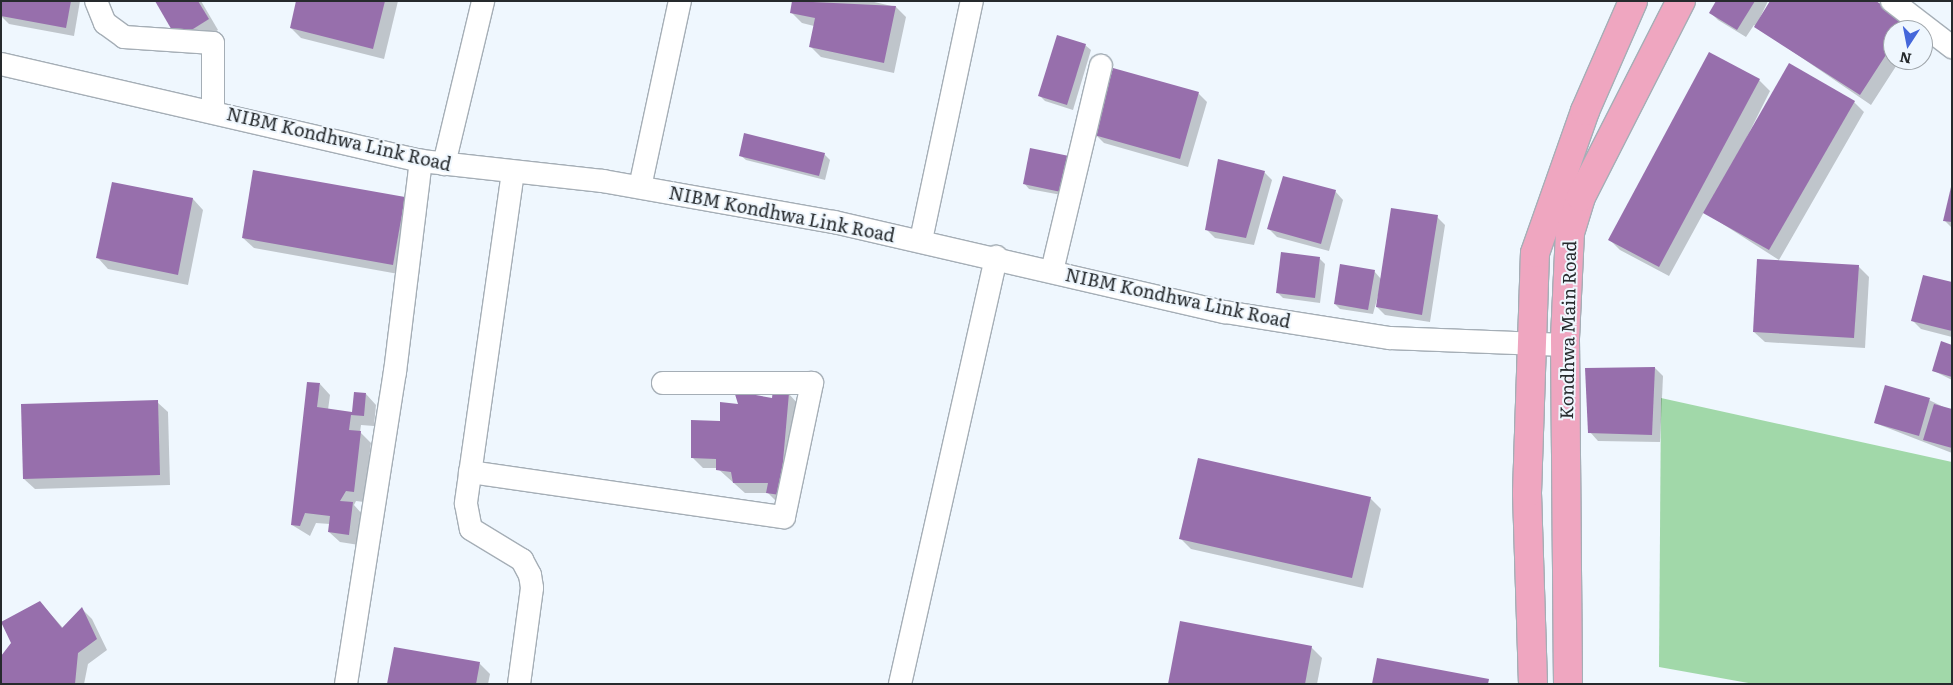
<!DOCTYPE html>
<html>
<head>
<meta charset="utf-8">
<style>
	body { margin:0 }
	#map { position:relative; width:1953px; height:685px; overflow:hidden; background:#eff7fe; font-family:Literata,serif }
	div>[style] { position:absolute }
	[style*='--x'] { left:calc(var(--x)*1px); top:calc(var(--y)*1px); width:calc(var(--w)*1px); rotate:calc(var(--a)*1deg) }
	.green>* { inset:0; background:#a1d8a9 }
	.shadow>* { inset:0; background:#0003 }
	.building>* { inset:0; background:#976fac }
	.roads { filter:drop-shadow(1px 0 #a5aeb6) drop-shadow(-1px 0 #a5aeb6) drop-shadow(0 1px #a5aeb6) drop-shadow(0 -1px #a5aeb6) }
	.minor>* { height:22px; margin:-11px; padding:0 11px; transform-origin:11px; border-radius:11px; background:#fff }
	.primary>* { height:28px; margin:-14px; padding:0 14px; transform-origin:14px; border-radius:14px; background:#efa6c0 }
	span { translate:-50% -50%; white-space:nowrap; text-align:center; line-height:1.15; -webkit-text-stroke:4px #eff7fe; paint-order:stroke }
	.street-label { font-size:18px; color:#262a2d }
	.frame { position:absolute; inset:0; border:2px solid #262a2d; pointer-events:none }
	.north { position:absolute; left:1883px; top:20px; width:50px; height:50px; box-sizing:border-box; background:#eff7fe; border:1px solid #9fa5aa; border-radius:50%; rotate:191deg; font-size:14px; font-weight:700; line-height:20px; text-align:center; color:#262a2d }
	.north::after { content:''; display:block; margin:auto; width:18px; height:22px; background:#4567da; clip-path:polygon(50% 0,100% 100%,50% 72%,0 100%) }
</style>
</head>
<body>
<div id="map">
	<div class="green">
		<i style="clip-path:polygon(1661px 398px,1952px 462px,1952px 684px,1754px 684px,1659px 667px)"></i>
	</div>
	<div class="shadow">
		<i style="clip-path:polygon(4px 1px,80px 1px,74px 36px,9px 24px,1px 16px)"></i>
		<i style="clip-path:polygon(156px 1px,201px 1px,218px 30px,188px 49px)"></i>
		<i style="clip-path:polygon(297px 1px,398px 1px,384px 59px,301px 38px,291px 28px)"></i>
		<i style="clip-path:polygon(794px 1px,870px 1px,896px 7px,906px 17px,894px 73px,821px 57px,810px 46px,814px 26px,802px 23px,791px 12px)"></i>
		<i style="clip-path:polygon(1717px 1px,1768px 1px,1758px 22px,1874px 1px,1914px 30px,1893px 30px,1893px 60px,1900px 60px,1871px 105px,1754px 25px,1746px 37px,1718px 20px,1710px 12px)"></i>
		<i style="clip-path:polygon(1085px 45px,1091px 50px,1073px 110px,1045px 101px,1040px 96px)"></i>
		<i style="clip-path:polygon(1759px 80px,1770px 91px,1738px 155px,1854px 102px,1864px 112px,1779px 260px,1704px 212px,1669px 276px,1620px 250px,1609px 239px)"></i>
		<i style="clip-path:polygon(1198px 93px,1207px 102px,1188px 167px,1104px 143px,1096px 135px)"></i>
		<i style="clip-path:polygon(1031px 149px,1067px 196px,1029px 189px,1024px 183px)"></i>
		<i style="clip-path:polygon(824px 154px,830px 160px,825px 180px,746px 160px,740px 155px)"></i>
		<i style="clip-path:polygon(1264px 172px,1272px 180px,1254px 245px,1215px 238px,1207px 230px)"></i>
		<i style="clip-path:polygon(113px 183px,193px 199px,203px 210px,188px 285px,108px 269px,98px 258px)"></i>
		<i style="clip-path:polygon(1952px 190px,1952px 228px,1944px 220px)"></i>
		<i style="clip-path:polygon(1335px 191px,1343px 200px,1329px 251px,1277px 237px,1269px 229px)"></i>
		<i style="clip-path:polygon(405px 198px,415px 209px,404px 275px,254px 248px,243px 238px)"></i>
		<i style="clip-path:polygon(1437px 217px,1445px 225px,1430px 322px,1385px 315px,1377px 307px,1380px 288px,1373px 314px,1340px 309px,1335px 304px,1374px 271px,1381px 279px)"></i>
		<i style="clip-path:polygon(1319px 258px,1325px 264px,1320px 303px,1283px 298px,1278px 293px)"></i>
		<i style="clip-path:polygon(1858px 266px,1869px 277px,1865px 348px,1765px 342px,1754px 332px)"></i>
		<i style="clip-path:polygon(1952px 283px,1952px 337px,1921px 329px,1913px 321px)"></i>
		<i style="clip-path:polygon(1952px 346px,1952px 380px,1934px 371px)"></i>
		<i style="clip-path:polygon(1655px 368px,1663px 376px,1660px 442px,1598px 441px,1590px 432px)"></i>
		<i style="clip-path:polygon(320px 384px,330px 395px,328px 410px,353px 413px,366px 394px,376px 405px,374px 426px,361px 425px,360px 432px,371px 443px,364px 502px,356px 501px,354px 505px,362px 514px,359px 545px,340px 542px,329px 532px,330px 524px,316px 523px,310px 536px,292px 525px)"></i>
		<i style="clip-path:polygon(789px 394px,799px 405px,778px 503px,768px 493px,745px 493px,717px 468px,703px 468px,693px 458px,740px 406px)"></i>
		<i style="clip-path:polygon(1929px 400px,1952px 411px,1952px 453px,1875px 423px)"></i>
		<i style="clip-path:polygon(157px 402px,168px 412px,170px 485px,35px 489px,24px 479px,22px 406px)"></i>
		<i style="clip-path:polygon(1370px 498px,1381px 509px,1363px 588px,1191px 549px,1181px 539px)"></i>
		<i style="clip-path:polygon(40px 602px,63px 628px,82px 609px,92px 619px,107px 650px,88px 664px,84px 684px,1px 684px)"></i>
		<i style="clip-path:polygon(1311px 647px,1322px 658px,1317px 684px,1170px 684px)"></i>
		<i style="clip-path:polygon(479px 663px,490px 674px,488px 684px,388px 684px)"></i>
	</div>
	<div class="building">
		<i style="clip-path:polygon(2px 1px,71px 1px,66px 28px,1px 16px)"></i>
		<i style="clip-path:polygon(155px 1px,198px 1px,209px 19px,177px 39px)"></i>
		<i style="clip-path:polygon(296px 1px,385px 1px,373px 49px,290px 28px)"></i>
		<i style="clip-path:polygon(792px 1px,896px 6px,884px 63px,809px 47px,815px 18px,790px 13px)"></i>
		<i style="clip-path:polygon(1716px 1px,1755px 1px,1737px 30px,1709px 13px)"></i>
		<i style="clip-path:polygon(1770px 1px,1876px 1px,1908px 22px,1902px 30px,1893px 30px,1893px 44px,1860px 95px,1754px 27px)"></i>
		<i style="clip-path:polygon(1057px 35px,1086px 44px,1067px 105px,1038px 96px)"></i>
		<i style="clip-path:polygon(1709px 52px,1760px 79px,1659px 267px,1608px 240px)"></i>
		<i style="clip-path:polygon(1789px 63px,1855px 101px,1769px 250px,1703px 213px)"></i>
		<i style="clip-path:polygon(1113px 68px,1199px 92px,1180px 159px,1094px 135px)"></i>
		<i style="clip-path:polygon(744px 133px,825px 153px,819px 176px,739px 156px)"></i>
		<i style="clip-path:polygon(1030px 148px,1069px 156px,1061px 192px,1023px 184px)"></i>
		<i style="clip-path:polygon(1218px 159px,1265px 171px,1246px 238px,1205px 230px)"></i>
		<i style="clip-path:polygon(253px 170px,405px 197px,393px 265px,242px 238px)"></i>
		<i style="clip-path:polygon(1283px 176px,1336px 190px,1321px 244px,1267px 229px)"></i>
		<i style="clip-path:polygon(112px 182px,193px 198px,178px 275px,96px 258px)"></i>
		<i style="clip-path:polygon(1951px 187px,1952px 187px,1952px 222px,1943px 221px)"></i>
		<i style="clip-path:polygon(1391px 208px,1438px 215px,1422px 315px,1376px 307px)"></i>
		<i style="clip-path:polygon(1281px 252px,1320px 257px,1315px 298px,1276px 293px)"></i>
		<i style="clip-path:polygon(1757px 259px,1859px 265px,1854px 338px,1753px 332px)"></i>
		<i style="clip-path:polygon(1340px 264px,1375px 270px,1368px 310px,1334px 304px)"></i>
		<i style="clip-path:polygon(1923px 275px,1952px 282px,1952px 331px,1911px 321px)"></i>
		<i style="clip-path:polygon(1941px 341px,1952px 345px,1952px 377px,1932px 371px)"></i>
		<i style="clip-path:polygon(1655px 367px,1652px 435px,1588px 433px,1585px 368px)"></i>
		<i style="clip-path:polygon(307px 382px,320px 383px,317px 407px,352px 412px,354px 392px,366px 393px,364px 416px,351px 415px,349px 430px,361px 431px,354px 492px,346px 491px,340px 501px,353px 502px,349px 535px,328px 532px,330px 516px,305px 513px,300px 526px,291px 525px)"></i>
		<i style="clip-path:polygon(1885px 385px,1930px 398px,1919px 436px,1874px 423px)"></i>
		<i style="clip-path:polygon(773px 389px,789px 393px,780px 495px,766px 493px,768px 483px,733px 483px,731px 472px,716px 470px,716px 459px,691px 458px,691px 420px,720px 421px,720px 402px,738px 404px,734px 391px,772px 398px)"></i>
		<i style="clip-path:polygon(158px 400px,160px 475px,23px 479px,21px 404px)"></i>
		<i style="clip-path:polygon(1934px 404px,1952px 409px,1952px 448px,1923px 440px)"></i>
		<i style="clip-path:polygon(1198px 458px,1371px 497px,1352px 578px,1179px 539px)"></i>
		<i style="clip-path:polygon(40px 601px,62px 628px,82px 607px,97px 639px,78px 653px,75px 684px,1px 684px,1px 656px,11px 643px,1px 622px)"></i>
		<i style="clip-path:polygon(1180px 621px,1312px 646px,1305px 684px,1168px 684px)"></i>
		<i style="clip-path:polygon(394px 647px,480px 662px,476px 684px,387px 684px)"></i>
		<i style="clip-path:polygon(1377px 658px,1489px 679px,1488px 684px,1372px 684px)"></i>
	</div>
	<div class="roads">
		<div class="minor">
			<i style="--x:96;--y:1;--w:24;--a:68"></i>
			<i style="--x:105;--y:23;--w:24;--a:36"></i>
			<i style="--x:124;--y:37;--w:89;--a:3.9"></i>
			<i style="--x:213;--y:43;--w:67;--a:90"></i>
			<i style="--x:1892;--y:1;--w:76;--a:37.5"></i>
			<i style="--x:1;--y:64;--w:431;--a:13"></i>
			<i style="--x:421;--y:161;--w:183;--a:6.3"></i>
			<i style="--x:603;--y:181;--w:235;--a:10.1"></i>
			<i style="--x:834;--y:222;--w:401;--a:13"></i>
			<i style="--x:1225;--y:312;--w:167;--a:9"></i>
			<i style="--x:1390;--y:338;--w:175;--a:2.3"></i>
			<i style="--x:444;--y:164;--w:168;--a:-76.5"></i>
			<i style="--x:513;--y:172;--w:335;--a:98.1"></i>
			<i style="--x:466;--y:504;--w:25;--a:79"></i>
			<i style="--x:471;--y:529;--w:60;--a:31.3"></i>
			<i style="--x:522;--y:560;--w:17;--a:62"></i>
			<i style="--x:530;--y:575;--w:13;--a:81"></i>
			<i style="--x:532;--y:588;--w:97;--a:97.7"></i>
			<i style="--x:640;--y:187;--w:190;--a:-77.9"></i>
			<i style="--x:921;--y:240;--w:244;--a:-78"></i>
			<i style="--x:1052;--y:271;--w:211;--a:-76.6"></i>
			<i style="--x:470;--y:472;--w:317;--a:8.2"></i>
			<i style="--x:784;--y:517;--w:137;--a:-78.2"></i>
			<i style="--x:812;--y:383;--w:149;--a:180"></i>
			<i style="--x:346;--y:684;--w:316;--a:-81.1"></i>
			<i style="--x:395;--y:372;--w:213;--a:-83"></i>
			<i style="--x:900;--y:684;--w:438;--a:-77.3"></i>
		</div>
		<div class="primary">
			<i style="--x:1533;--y:684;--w:191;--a:-91.8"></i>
			<i style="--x:1527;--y:493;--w:240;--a:-88.1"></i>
			<i style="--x:1535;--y:253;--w:151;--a:-70.6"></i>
			<i style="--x:1585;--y:111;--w:120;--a:-66.4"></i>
			<i style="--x:1568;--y:684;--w:346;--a:-90.5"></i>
			<i style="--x:1565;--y:338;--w:105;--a:-87.3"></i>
			<i style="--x:1570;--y:233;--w:38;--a:-73"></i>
			<i style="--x:1581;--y:197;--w:220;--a:-63"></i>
		</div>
	</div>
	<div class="street-label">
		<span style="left:339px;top:139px;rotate:13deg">NIBM Kondhwa Link Road</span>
		<span style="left:782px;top:214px;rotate:11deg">NIBM Kondhwa Link Road</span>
		<span style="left:1178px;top:298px;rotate:12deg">NIBM Kondhwa Link Road</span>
		<span style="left:1568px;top:330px;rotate:-89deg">Kondhwa Main Road</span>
	</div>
	<div class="frame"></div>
	<div class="north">N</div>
</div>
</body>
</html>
